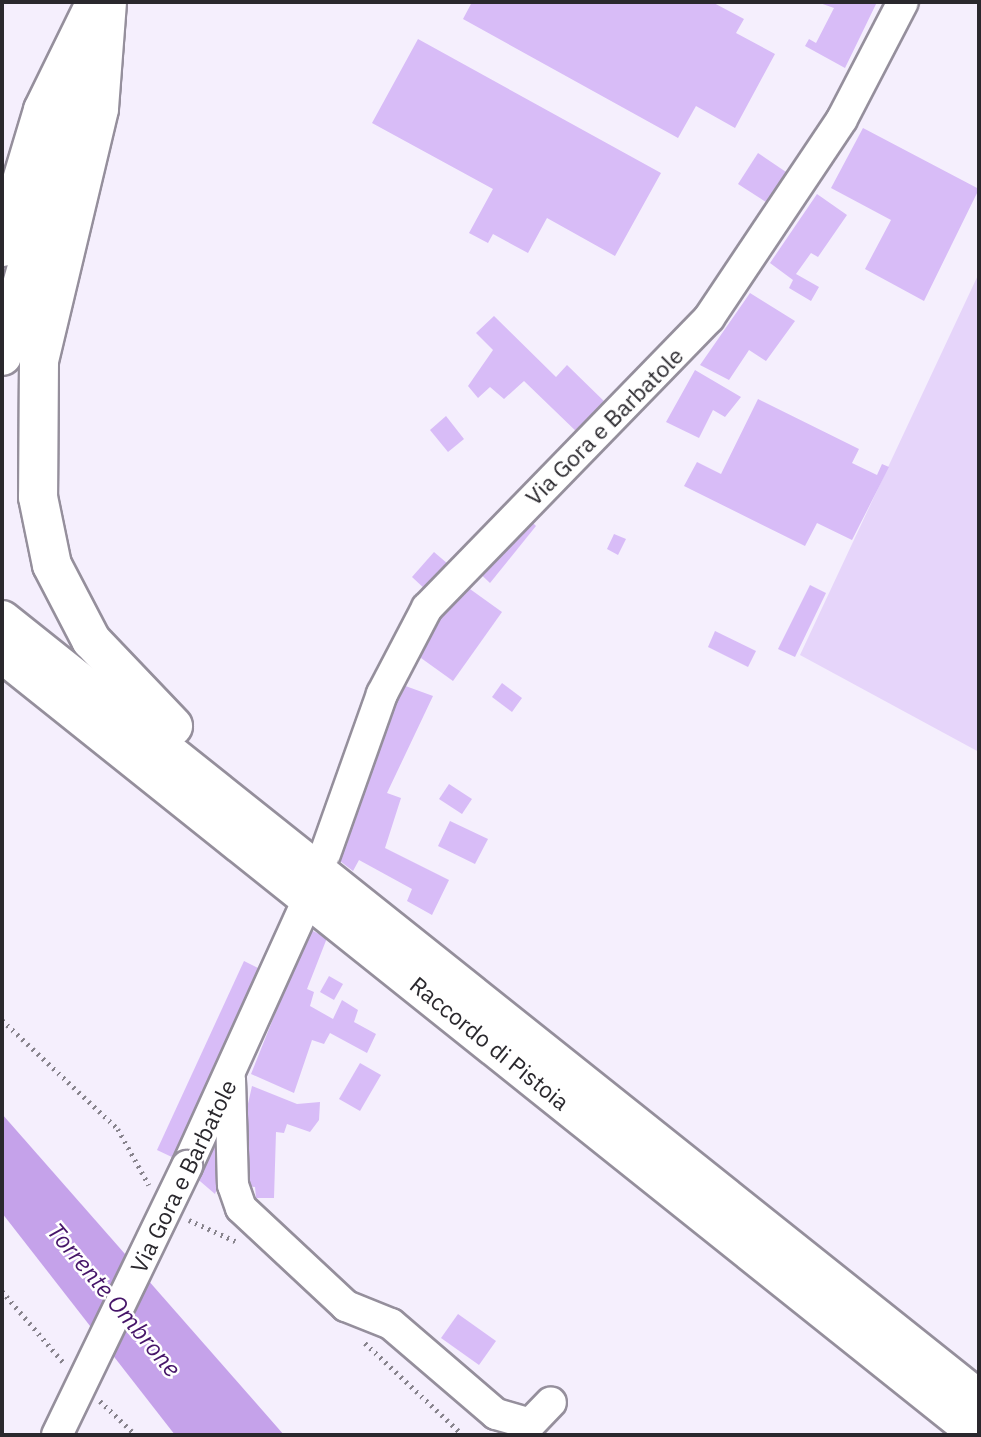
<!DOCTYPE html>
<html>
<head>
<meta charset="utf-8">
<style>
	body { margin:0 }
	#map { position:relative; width:981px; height:1437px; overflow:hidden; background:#f5effd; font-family:"IBM Plex Sans",sans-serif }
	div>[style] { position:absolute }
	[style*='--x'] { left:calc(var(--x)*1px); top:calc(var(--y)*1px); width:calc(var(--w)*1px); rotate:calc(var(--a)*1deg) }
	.green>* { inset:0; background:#e6d5fa }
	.water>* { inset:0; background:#c5a2ea }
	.building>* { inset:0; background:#d8bcf7 }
	.path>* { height:4.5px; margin-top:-2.25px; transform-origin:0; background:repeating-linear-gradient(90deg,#87838c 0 2px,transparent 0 7px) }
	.roads { filter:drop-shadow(2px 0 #958f9c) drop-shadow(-2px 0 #958f9c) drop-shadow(0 2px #958f9c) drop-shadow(0 -2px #958f9c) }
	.minor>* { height:30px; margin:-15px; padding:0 15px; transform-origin:15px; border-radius:15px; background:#fff }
	.trunk>* { height:38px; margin:-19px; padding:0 19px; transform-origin:19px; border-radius:19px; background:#fff }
	.bridges { filter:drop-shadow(2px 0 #958f9c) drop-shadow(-2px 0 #958f9c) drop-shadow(0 2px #958f9c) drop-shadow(0 -2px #958f9c) }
	.minor-bridge>* { height:30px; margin:-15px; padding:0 15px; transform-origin:15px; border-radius:15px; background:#fff }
	span { translate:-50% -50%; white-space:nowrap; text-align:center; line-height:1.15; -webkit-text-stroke:5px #fff; paint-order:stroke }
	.street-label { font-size:23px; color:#2a282d }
	.water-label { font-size:24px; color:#461569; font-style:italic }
	.frame { position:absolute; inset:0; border:4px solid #2a282d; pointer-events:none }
</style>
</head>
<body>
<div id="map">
	<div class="green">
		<i style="clip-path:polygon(979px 273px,979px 752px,800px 655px)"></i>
	</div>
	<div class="water">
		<i style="clip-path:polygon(2px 1114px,227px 1370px,284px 1435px,175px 1435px,2px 1213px)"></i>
	</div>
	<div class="building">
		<i style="clip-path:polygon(472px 2px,712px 2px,744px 19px,736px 33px,775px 54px,735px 128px,696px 106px,678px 138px,463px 19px)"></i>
		<i style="clip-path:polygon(817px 2px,877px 2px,845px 68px,805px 46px,809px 39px,816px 43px,834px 8px)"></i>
		<i style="clip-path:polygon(418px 39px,661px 173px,615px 256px,547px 218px,528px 253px,493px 234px,488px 243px,469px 233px,493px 189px,372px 123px)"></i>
		<i style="clip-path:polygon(863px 128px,979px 189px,924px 301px,865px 269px,891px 220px,831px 188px)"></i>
		<i style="clip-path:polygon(758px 153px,789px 174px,769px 204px,738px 184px)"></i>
		<i style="clip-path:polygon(817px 194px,847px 215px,818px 257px,811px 253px,796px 274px,819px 287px,811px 301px,789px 288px,793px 280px,770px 263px)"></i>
		<i style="clip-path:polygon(750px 293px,795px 321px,766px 361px,749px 350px,729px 380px,700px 365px)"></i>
		<i style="clip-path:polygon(494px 316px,556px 377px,567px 365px,610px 407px,581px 436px,524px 381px,504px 399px,490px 387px,478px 398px,468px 386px,493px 350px,476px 333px)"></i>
		<i style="clip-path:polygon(695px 370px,741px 397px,725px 417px,713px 410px,699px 438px,666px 422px)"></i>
		<i style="clip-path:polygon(758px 399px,859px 449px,852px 463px,877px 475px,882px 464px,889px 467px,852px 540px,817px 523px,805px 546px,684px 486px,697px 462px,721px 474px)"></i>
		<i style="clip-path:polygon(446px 416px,464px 439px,448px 452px,430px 430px)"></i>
		<i style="clip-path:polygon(526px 516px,536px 526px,490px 583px,474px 568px)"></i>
		<i style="clip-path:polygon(614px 534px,626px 539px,618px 555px,607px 549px)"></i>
		<i style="clip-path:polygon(434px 552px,448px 564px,426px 590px,412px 577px)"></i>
		<i style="clip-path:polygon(463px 584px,502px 612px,453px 681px,414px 653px)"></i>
		<i style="clip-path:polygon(810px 585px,826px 593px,795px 657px,778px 649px)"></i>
		<i style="clip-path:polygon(715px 631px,756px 651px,748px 667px,708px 647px)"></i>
		<i style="clip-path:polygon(502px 683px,522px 698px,512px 712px,492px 697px)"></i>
		<i style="clip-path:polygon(400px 684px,433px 696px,387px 793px,401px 798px,385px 848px,449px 880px,432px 915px,407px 901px,412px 889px,359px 860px,353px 871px,336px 858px)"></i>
		<i style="clip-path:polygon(449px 784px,472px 799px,462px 814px,439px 799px)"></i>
		<i style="clip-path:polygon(450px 821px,488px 839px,475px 864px,438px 846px)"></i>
		<i style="clip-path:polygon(309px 929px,327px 938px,307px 989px,314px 992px,310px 1006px,333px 1019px,342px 1000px,358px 1010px,354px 1022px,376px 1034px,367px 1053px,330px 1033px,324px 1044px,312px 1040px,294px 1093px,251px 1074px)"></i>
		<i style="clip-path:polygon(244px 961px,264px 971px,176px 1159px,157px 1150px)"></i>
		<i style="clip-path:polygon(329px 976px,343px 984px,334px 1000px,320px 992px)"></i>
		<i style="clip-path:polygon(360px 1063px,381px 1075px,360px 1111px,339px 1099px)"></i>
		<i style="clip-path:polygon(252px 1086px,297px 1104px,320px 1102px,319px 1120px,310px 1132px,287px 1124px,284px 1133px,276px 1132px,274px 1198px,256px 1198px,255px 1187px,242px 1186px,243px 1126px)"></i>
		<i style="clip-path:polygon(217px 1135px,227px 1162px,215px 1194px,194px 1176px)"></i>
		<i style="clip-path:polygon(458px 1314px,496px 1341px,479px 1365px,441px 1338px)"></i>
	</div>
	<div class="path">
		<i style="--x:2;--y:1020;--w:159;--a:43.2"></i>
		<i style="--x:118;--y:1129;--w:64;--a:61"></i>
		<i style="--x:189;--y:1220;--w:51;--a:24.5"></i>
		<i style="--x:2;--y:1291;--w:94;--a:49.3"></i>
		<i style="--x:365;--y:1343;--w:134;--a:43.2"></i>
		<i style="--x:100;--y:1401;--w:50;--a:43.4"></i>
	</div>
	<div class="roads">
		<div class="minor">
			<i style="--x:325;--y:854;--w:170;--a:-70.4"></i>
			<i style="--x:382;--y:694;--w:97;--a:-62.4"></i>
			<i style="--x:427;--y:608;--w:405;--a:-45.8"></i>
			<i style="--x:709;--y:318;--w:239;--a:-56.2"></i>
			<i style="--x:842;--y:119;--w:132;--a:-62.5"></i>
			<i style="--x:230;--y:1079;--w:106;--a:88.4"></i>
			<i style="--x:233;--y:1185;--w:24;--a:71"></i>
			<i style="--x:241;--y:1208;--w:144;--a:43"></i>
			<i style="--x:346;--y:1306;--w:48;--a:21.8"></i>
			<i style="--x:391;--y:1324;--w:138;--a:40.6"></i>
			<i style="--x:496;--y:1414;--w:35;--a:16"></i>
			<i style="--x:530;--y:1424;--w:30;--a:-46"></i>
			<i style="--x:187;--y:1166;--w:278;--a:-65.6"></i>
		</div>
		<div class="trunk">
			<i style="--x:107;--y:2;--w:107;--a:94.3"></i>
			<i style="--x:99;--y:109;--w:259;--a:103.4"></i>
			<i style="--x:39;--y:361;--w:136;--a:90.4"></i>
			<i style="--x:38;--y:497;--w:69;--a:78.4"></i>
			<i style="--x:52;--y:565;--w:85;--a:62.5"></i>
			<i style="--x:91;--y:640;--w:119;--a:46.4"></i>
			<i style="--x:2;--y:247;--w:143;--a:-73.3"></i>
			<i style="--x:43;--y:110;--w:120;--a:-63.9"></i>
			<i style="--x:2;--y:356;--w:306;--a:-74.3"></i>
			<i style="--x:2;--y:620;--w:1250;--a:38.6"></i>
			<i style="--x:2;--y:653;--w:1251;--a:38.64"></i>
		</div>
	</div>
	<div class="bridges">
		<div class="minor-bridge">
			<i style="--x:57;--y:1435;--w:299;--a:-64.2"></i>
		</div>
	</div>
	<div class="street-label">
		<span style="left:604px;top:426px;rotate:-45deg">Via Gora e Barbatole</span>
		<span style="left:490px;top:1043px;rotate:39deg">Raccordo di Pistoia</span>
		<span style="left:183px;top:1176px;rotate:-64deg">Via Gora e Barbatole</span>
	</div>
	<div class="water-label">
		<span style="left:114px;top:1300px;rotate:50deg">Torrente Ombrone</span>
	</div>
	<div class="frame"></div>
</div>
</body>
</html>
